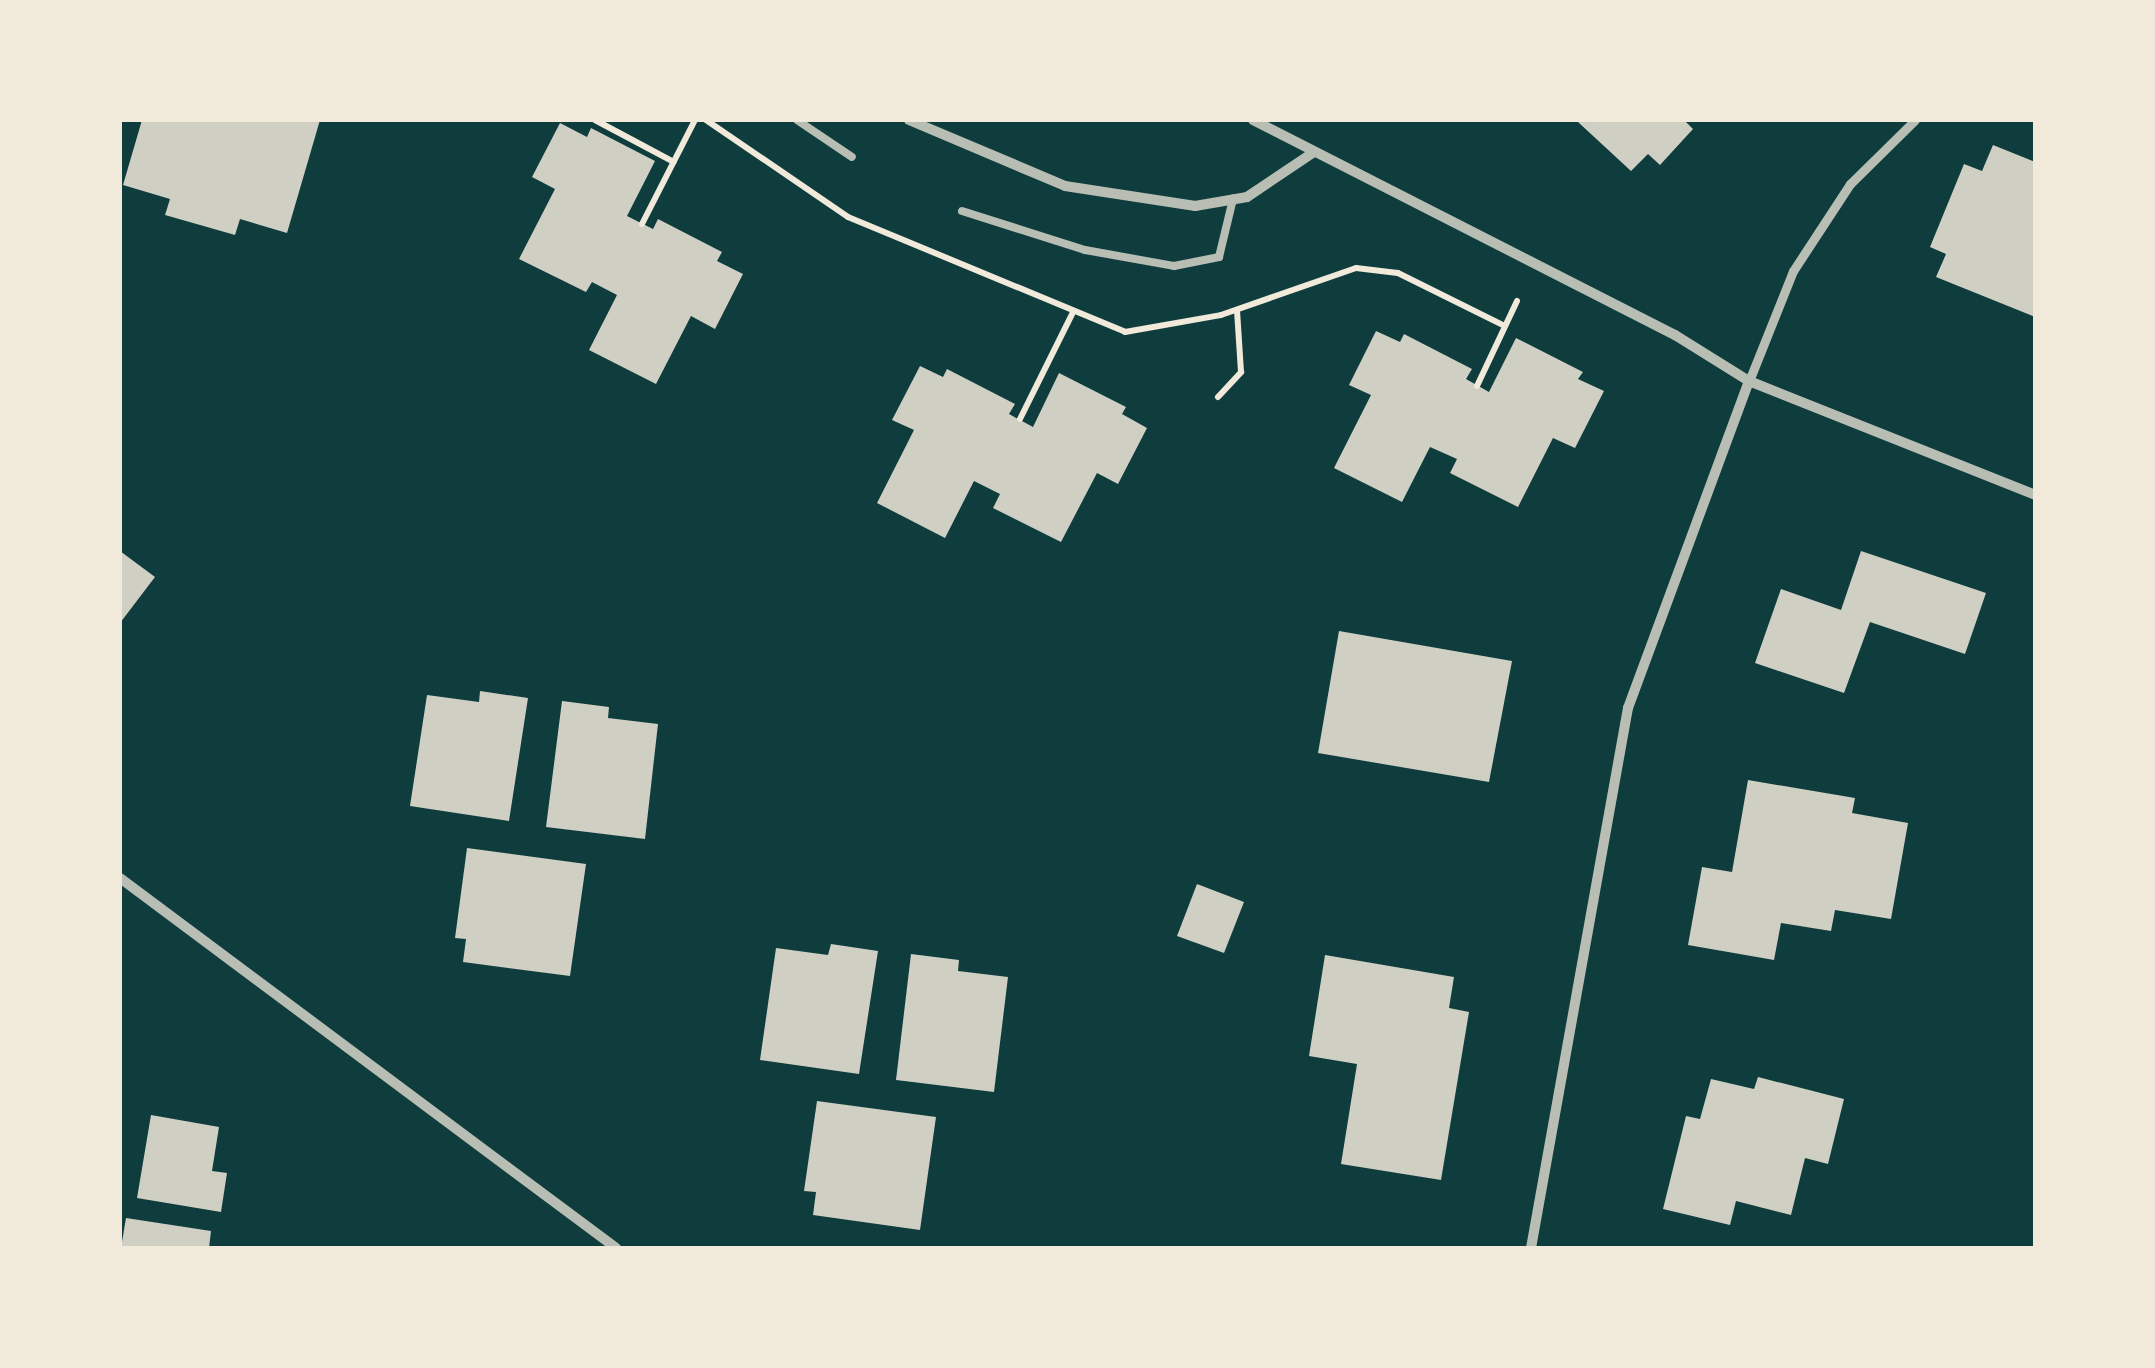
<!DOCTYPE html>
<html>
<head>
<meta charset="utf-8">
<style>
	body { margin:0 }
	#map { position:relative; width:2155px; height:1368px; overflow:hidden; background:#0f3d3e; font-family:Inter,sans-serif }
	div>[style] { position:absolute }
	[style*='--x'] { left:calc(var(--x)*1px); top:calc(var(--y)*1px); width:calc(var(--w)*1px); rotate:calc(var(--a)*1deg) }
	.building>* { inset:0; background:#cfcfc3 }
	.path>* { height:6px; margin:-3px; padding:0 3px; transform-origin:3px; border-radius:3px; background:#f1e9da }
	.service>* { height:8px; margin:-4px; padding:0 4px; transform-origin:4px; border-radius:4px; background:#b8beb3 }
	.pedestrian>* { height:9px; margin:-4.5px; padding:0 4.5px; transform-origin:4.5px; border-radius:4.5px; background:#b8beb3 }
	.minor>* { height:10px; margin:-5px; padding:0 5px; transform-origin:5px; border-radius:5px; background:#b8beb3 }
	span { translate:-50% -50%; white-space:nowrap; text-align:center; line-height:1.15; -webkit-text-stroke:8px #f1e9da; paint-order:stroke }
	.frame { position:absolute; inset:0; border:122px solid #f1e9da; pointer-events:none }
</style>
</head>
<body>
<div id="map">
	<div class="building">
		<i style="clip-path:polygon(142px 120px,320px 120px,287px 233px,240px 219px,235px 235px,165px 215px,170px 199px,123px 185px)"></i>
		<i style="clip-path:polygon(1684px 120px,1693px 129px,1660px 165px,1648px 154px,1631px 171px,1578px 122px)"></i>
		<i style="clip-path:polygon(560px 123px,587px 137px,591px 128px,655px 161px,627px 216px,653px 229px,658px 219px,722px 252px,717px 261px,743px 274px,715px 329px,691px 316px,656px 384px,589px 350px,617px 295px,592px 282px,586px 292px,519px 259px,555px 189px,532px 177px)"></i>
		<i style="clip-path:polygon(1993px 145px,2035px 162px,2035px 317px,1936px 277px,1946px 254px,1930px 247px,1964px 164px,1982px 171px)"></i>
		<i style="clip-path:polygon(1376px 331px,1400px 342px,1404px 334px,1472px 369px,1466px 379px,1489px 392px,1516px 338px,1583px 372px,1578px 379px,1604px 391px,1575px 448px,1553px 438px,1518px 507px,1450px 473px,1457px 459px,1430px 447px,1402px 502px,1334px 468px,1371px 395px,1349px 385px)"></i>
		<i style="clip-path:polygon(920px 366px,943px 377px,947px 369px,1015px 404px,1009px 414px,1033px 427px,1059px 373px,1126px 407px,1122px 414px,1147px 428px,1118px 484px,1097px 473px,1061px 542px,993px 508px,1000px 494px,974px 481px,945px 538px,877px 503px,914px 430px,892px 420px)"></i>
		<i style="clip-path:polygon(120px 551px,155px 577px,120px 623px)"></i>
		<i style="clip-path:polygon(1861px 551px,1986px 593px,1965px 654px,1870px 622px,1844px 693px,1755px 663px,1781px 589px,1841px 610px)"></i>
		<i style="clip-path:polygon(1339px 631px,1512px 661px,1489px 782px,1318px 753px)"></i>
		<i style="clip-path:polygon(480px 691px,528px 698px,509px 821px,410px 806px,427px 695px,479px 702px)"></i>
		<i style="clip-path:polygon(562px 701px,609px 707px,608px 718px,658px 724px,645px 839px,546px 827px)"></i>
		<i style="clip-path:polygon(1748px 780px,1855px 798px,1852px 813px,1908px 823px,1891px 919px,1835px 910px,1831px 931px,1781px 923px,1774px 960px,1688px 945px,1702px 867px,1732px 872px)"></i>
		<i style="clip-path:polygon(467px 848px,586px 864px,570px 976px,463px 962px,466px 939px,455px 938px)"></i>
		<i style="clip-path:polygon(1197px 884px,1244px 902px,1224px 953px,1177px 936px)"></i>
		<i style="clip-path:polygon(831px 944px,878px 951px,859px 1074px,760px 1060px,776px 948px,828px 955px)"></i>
		<i style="clip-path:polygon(911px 954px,959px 960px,958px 971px,1008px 977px,994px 1092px,896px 1080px)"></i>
		<i style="clip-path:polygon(1325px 955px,1454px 977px,1449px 1008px,1469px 1012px,1441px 1180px,1341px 1164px,1357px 1064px,1309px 1056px)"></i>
		<i style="clip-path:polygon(1758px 1077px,1844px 1099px,1828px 1164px,1805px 1158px,1791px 1215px,1736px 1201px,1730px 1225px,1663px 1209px,1686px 1116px,1700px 1119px,1711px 1079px,1754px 1089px)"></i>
		<i style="clip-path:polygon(817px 1101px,936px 1117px,920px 1230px,813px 1215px,816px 1192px,804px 1191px)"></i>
		<i style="clip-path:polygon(151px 1115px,219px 1127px,212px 1171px,227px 1173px,221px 1212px,137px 1198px)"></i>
		<i style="clip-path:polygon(126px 1218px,211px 1231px,209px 1248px,121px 1248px)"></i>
	</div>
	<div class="path">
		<i style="--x:595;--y:120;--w:89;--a:28"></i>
		<i style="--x:706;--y:120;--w:172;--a:34.3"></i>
		<i style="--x:848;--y:217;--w:300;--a:22.5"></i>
		<i style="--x:1125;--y:332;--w:97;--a:-10"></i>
		<i style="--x:1221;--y:315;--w:143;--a:-19.2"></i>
		<i style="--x:1356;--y:268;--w:42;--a:6.8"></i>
		<i style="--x:1398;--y:273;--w:119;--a:26.4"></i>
		<i style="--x:642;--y:224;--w:117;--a:-63"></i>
		<i style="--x:1477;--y:386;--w:94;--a:-64.8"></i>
		<i style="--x:1218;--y:397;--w:34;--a:-47"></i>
		<i style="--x:1241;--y:372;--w:62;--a:-93.7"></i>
		<i style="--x:1020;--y:419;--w:119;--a:-63.6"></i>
	</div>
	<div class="service">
		<i style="--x:797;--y:120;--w:66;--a:33.9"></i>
		<i style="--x:962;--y:211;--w:129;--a:17.6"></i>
		<i style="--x:1085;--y:250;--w:90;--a:10.2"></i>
		<i style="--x:1174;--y:266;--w:46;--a:-11.3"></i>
		<i style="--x:1219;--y:257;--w:60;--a:-76.4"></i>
	</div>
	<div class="pedestrian">
		<i style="--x:1749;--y:381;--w:118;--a:-68.2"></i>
		<i style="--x:1793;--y:271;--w:104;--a:-56.8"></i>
		<i style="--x:1850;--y:184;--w:91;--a:-44.6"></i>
	</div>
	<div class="minor">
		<i style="--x:909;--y:120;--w:169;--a:22.9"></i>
		<i style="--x:1065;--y:186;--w:132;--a:8.7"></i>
		<i style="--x:1195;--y:206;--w:53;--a:-9.8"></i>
		<i style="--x:1247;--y:197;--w:81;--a:-33.9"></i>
		<i style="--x:1253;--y:120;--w:474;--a:27"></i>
		<i style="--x:1675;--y:335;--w:87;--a:31.9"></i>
		<i style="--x:1749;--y:381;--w:308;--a:21.7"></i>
		<i style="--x:120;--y:878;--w:619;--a:36.72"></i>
		<i style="--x:1531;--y:1248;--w:549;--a:-79.82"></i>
		<i style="--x:1628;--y:708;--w:349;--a:-69.7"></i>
	</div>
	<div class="frame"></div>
</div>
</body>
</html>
